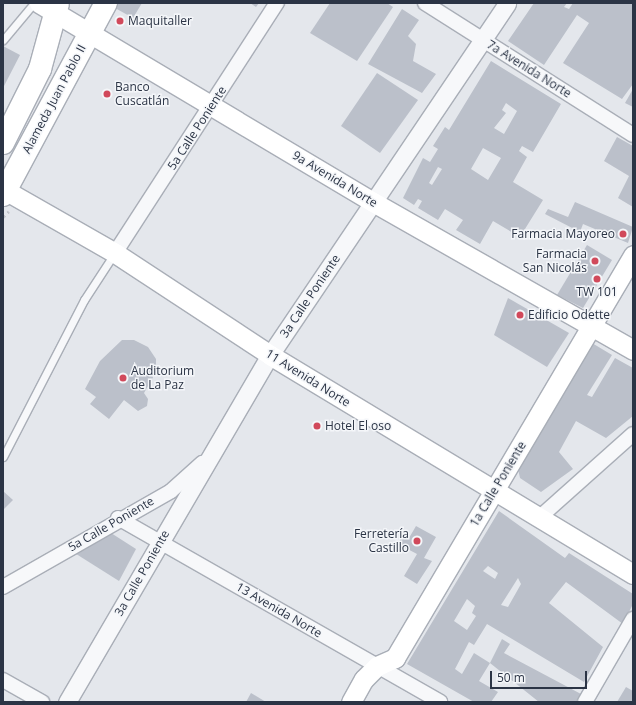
<!DOCTYPE html>
<html>
<head>
<meta charset="utf-8">
<style>
	body { margin:0 }
	#map { position:relative; width:636px; height:705px; overflow:hidden; background:#e4e7ec; font-family:"Open Sans",sans-serif }
	div>[style] { position:absolute }
	[style*='--x'] { left:calc(var(--x)*1px); top:calc(var(--y)*1px); width:calc(var(--w)*1px); rotate:calc(var(--a)*1deg) }
	.building>* { inset:0; background:#bbc0ca }
	.path>* { height:2.5px; margin-top:-1.25px; transform-origin:0; background:repeating-linear-gradient(90deg,#c2c5cb 0 3px,transparent 0 6px) }
	.roads { filter:drop-shadow(1px 0 #a9aeb7) drop-shadow(-1px 0 #a9aeb7) drop-shadow(0 1px #a9aeb7) drop-shadow(0 -1px #a9aeb7) }
	.service>* { height:7px; margin:-3.5px; padding:0 3.5px; transform-origin:3.5px; border-radius:3.5px; background:#f7f8fa }
	.minor>* { height:14px; margin:-7px; padding:0 7px; transform-origin:7px; border-radius:7px; background:#f7f8fa }
	.tertiary>* { height:17px; margin:-8.5px; padding:0 8.5px; transform-origin:8.5px; border-radius:8.5px; background:#f7f8fa }
	.secondary>* { height:19px; margin:-9.5px; padding:0 9.5px; transform-origin:9.5px; border-radius:9.5px; background:#fff }
	.primary>* { height:22px; margin:-11px; padding:0 11px; transform-origin:11px; border-radius:11px; background:#fff }
	.dots>* { width:11px; height:11px; translate:-50% -50%; box-sizing:border-box; border:2px solid #f4f6f9; border-radius:50% }
	span { translate:-50% -50%; white-space:nowrap; text-align:center; line-height:1.15; -webkit-text-stroke:3px #f4f6f9; paint-order:stroke }
	.poi-label { font-size:12px; color:#2b3445 }
	.left { translate:0 -50%; text-align:left }
	.right { translate:-100% -50%; text-align:right }
	.street-label { font-size:12px; color:#2b3445 }
	.frame { position:absolute; inset:0; border:4px solid #2b3445; pointer-events:none }
	.scale { position:absolute; left:490px; top:671px; width:97px; height:18px; box-sizing:border-box; border:2px solid #2b3445; border-top:0; padding-left:5px; font-size:12px; line-height:14px; white-space:nowrap; color:#2b3445; -webkit-text-stroke:3px #f4f6f9; paint-order:stroke }
</style>
</head>
<body>
<div id="map">
	<div class="building">
		<i style="clip-path:polygon(117px 3px,142px 3px,133px 18px,115px 8px)"></i>
		<i style="clip-path:polygon(250px 3px,259px 3px,256px 7px)"></i>
		<i style="clip-path:polygon(330px 3px,387px 3px,393px 7px,357px 61px,310px 33px)"></i>
		<i style="clip-path:polygon(534px 3px,567px 3px,564px 7px,569px 9px,573px 3px,633px 3px,633px 84px,622px 99px,563px 63px,589px 23px,577px 15px,544px 65px,508px 41px)"></i>
		<i style="clip-path:polygon(402px 9px,419px 20px,408px 36px,416px 44px,413px 61px,436px 74px,422px 93px,368px 64px)"></i>
		<i style="clip-path:polygon(3px 46px,20px 55px,3px 88px)"></i>
		<i style="clip-path:polygon(evenodd,491px 61px,561px 104px,533px 152px,522px 146px,519px 151px,527px 157px,513px 182px,543px 200px,520px 237px,493px 221px,480px 244px,456px 230px,463px 220px,445px 209px,438px 220px,418px 208px,422px 201px,418px 199px,414px 205px,403px 198px,423px 158px,430px 162px,438px 149px,433px 146px,445px 127px,449px 130px,491px 61px,506px 103px,517px 111px,504px 134px,494px 128px,506px 113px,502px 110px,506px 103px,491px 61px,483px 148px,501px 158px,488px 180px,471px 169px,483px 148px,491px 61px,438px 167px,442px 169px,432px 185px,429px 183px,438px 167px)"></i>
		<i style="clip-path:polygon(377px 73px,418px 100px,380px 153px,341px 126px)"></i>
		<i style="clip-path:polygon(633px 89px,633px 107px,625px 103px)"></i>
		<i style="clip-path:polygon(617px 137px,633px 146px,633px 207px,618px 198px,629px 176px,604px 161px)"></i>
		<i style="clip-path:polygon(575px 202px,633px 227px,628px 243px,583px 224px,580px 232px,545px 214px,548px 209px,568px 217px)"></i>
		<i style="clip-path:polygon(587px 245px,612px 260px,583px 308px,557px 295px)"></i>
		<i style="clip-path:polygon(508px 298px,569px 333px,547px 367px,494px 335px)"></i>
		<i style="clip-path:polygon(122px 340px,134px 340px,148px 347px,156px 359px,156px 372px,144px 393px,148px 399px,147px 406px,138px 411px,124px 400px,109px 419px,90px 404px,96px 397px,85px 389px,100px 361px)"></i>
		<i style="clip-path:polygon(592px 343px,612px 355px,587px 395px,592px 397px,615px 358px,633px 368px,633px 416px,606px 438px,576px 421px,559px 452px,573px 469px,541px 492px,520px 478px,518px 469px)"></i>
		<i style="clip-path:polygon(3px 491px,13px 500px,3px 510px)"></i>
		<i style="clip-path:polygon(evenodd,499px 511px,565px 558px,569px 553px,633px 594px,633px 604px,623px 624px,566px 582px,549px 603px,603px 647px,584px 682px,487px 624px,474px 645px,469px 642px,455px 669px,462px 674px,474px 653px,490px 663px,479px 681px,498px 692px,491px 702px,474px 702px,407px 664px,499px 511px,488px 566px,498px 573px,495px 579px,483px 571px,488px 566px,499px 511px,518px 578px,521px 584px,508px 607px,501px 605px,518px 578px,499px 511px,467px 599px,475px 606px,472px 613px,476px 616px,467px 630px,454px 621px,467px 599px)"></i>
		<i style="clip-path:polygon(416px 526px,436px 537px,424px 558px,432px 561px,417px 584px,404px 576px,417px 554px,398px 544px,401px 538px,409px 538px)"></i>
		<i style="clip-path:polygon(111px 533px,136px 549px,119px 581px,73px 552px)"></i>
		<i style="clip-path:polygon(502px 639px,510px 644px,504px 653px,581px 694px,576px 702px,539px 702px,490px 663px)"></i>
		<i style="clip-path:polygon(626px 687px,633px 691px,633px 702px,617px 702px)"></i>
		<i style="clip-path:polygon(251px 693px,266px 702px,246px 702px)"></i>
	</div>
	<div class="path">
		<i style="--x:3;--y:217;--w:8;--a:-45"></i>
	</div>
	<div class="roads">
		<div class="service">
			<i style="--x:3;--y:40;--w:48;--a:-50"></i>
			<i style="--x:3;--y:457;--w:177;--a:-62.7"></i>
			<i style="--x:84;--y:300;--w:55;--a:-56.9"></i>
		</div>
		<div class="minor">
			<i style="--x:425;--y:3;--w:246;--a:32.4"></i>
			<i style="--x:115;--y:253;--w:298;--a:-57.1"></i>
			<i style="--x:541;--y:516;--w:123;--a:-41.7"></i>
			<i style="--x:118;--y:518;--w:371;--a:29.7"></i>
			<i style="--x:3;--y:587;--w:193;--a:-29.7"></i>
			<i style="--x:171;--y:491;--w:42;--a:-42.1"></i>
			<i style="--x:3;--y:680;--w:45;--a:29.4"></i>
			<i style="--x:585;--y:702;--w:96;--a:-60"></i>
		</div>
		<div class="tertiary">
			<i style="--x:67;--y:702;--w:402;--a:-59.7"></i>
			<i style="--x:270;--y:355;--w:424;--a:-56"></i>
		</div>
		<div class="secondary">
			<i style="--x:39;--y:3;--w:389;--a:30.8"></i>
			<i style="--x:373;--y:202;--w:299;--a:29.6"></i>
			<i style="--x:3;--y:189;--w:129;--a:29.7"></i>
			<i style="--x:115;--y:253;--w:186;--a:33.3"></i>
			<i style="--x:270;--y:355;--w:424;--a:31.1"></i>
			<i style="--x:351;--y:702;--w:26;--a:-61"></i>
			<i style="--x:364;--y:679;--w:18;--a:-45"></i>
			<i style="--x:377;--y:666;--w:20;--a:-24"></i>
			<i style="--x:395;--y:658;--w:468;--a:-59.4"></i>
		</div>
		<div class="primary">
			<i style="--x:3;--y:143;--w:83;--a:-63.4"></i>
			<i style="--x:40;--y:69;--w:68;--a:-74.7"></i>
			<i style="--x:3;--y:195;--w:218;--a:-61.8"></i>
		</div>
	</div>
	<div class="dots">
		<i style="left:120px;top:21px;background:#d1495b"></i>
		<i style="left:107px;top:94px;background:#d1495b"></i>
		<i style="left:623px;top:234px;background:#d1495b"></i>
		<i style="left:595px;top:261px;background:#d1495b"></i>
		<i style="left:597px;top:279px;background:#d1495b"></i>
		<i style="left:520px;top:315px;background:#d1495b"></i>
		<i style="left:123px;top:378px;background:#d1495b"></i>
		<i style="left:317px;top:426px;background:#d1495b"></i>
		<i style="left:417px;top:541px;background:#d1495b"></i>
	</div>
	<div class="poi-label">
		<span class="left" style="left:128px;top:21px">Maquitaller</span>
		<span class="left" style="left:115px;top:94px">Banco<br>Cuscatlán</span>
		<span class="right" style="left:615px;top:234px">Farmacia Mayoreo</span>
		<span class="right" style="left:587px;top:261px">Farmacia<br>San Nicolás</span>
		<span style="left:597px;top:292px">TW 101</span>
		<span class="left" style="left:528px;top:315px">Edificio Odette</span>
		<span class="left" style="left:131px;top:378px">Auditorium<br>de La Paz</span>
		<span class="left" style="left:325px;top:426px">Hotel El oso</span>
		<span class="right" style="left:409px;top:541px">Ferretería<br>Castillo</span>
	</div>
	<div class="street-label">
		<span style="left:529px;top:69px;rotate:32deg">7a Avenida Norte</span>
		<span style="left:54px;top:99px;rotate:-62deg">Alameda Juan Pablo II</span>
		<span style="left:197px;top:128px;rotate:-57deg">5a Calle Poniente</span>
		<span style="left:335px;top:179px;rotate:31deg">9a Avenida Norte</span>
		<span style="left:310px;top:296px;rotate:-56deg">3a Calle Poniente</span>
		<span style="left:308px;top:378px;rotate:32deg">11 Avenida Norte</span>
		<span style="left:498px;top:484px;rotate:-59deg">1a Calle Poniente</span>
		<span style="left:111px;top:524px;rotate:-30deg">5a Calle Poniente</span>
		<span style="left:142px;top:573px;rotate:-60deg">3a Calle Poniente</span>
		<span style="left:279px;top:610px;rotate:30deg">13 Avenida Norte</span>
	</div>
	<div class="frame"></div>
	<div class="scale">50 m</div>
</div>
</body>
</html>
